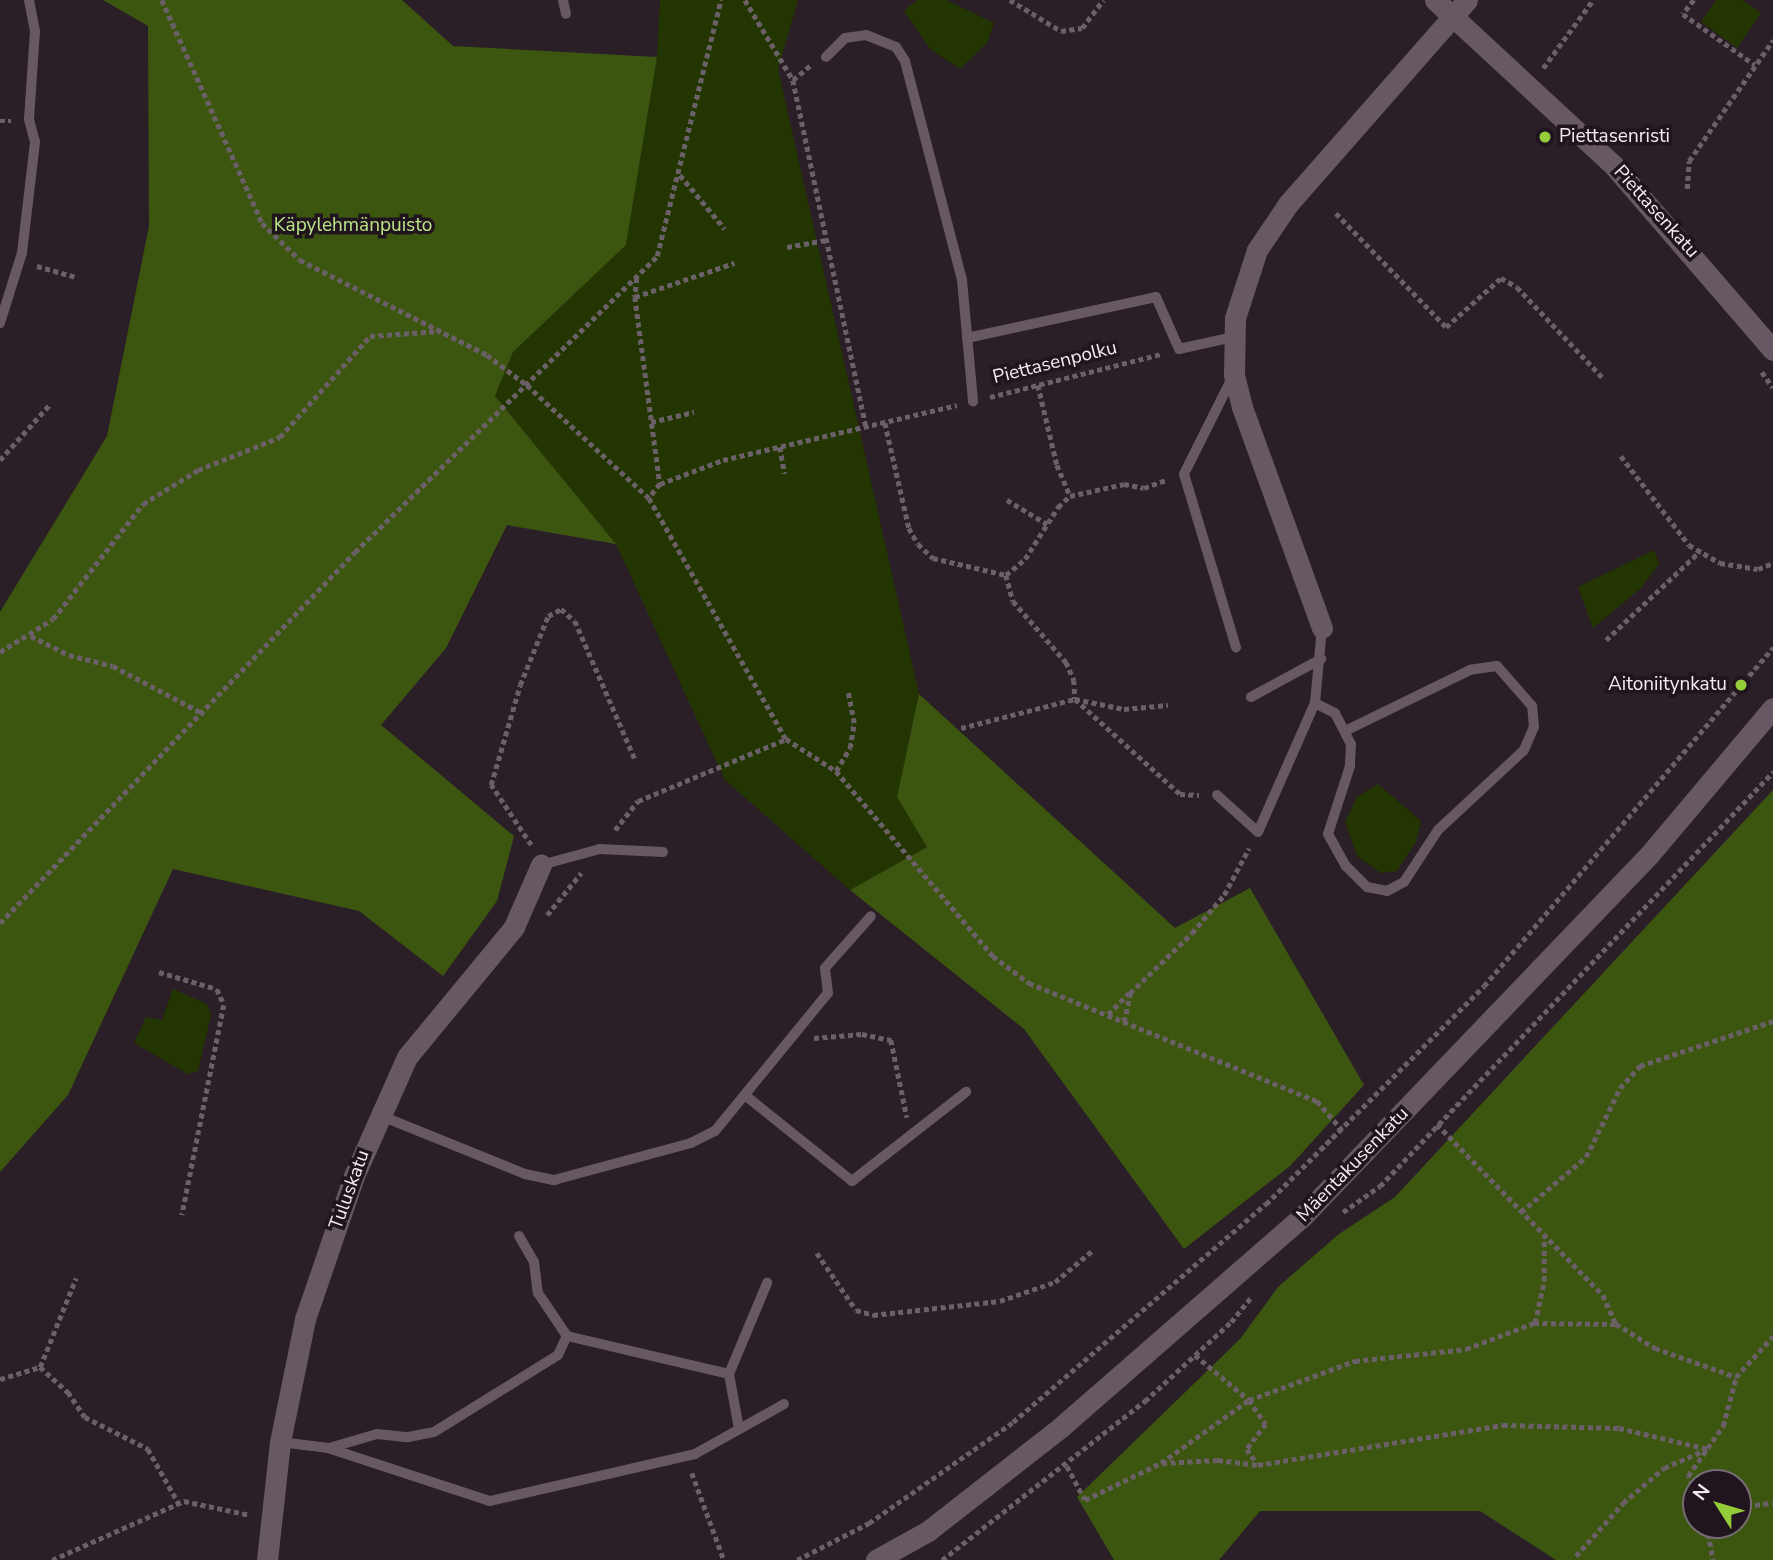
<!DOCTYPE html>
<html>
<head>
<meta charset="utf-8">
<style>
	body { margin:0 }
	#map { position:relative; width:1773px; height:1560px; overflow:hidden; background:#2a1e27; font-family:"Nunito Sans",sans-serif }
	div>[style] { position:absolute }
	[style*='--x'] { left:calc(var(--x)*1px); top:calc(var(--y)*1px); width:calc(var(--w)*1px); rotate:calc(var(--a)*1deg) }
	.green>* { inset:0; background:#233601 }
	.forest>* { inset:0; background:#3c5610 }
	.path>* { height:4.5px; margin-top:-2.25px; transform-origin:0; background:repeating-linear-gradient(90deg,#6b6068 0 5px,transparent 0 8.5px) }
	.lane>* { height:10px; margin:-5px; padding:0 5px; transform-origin:5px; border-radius:5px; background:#675963 }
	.street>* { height:21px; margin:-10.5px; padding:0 10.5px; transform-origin:10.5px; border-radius:10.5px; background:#675963 }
	.secondary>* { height:21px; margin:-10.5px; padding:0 10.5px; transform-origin:10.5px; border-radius:10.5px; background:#675963 }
	.dots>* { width:19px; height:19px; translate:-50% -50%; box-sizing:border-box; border:4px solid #20151e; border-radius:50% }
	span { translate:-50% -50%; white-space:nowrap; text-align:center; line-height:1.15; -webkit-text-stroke:7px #20151e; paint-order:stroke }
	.poi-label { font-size:19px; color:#f4ebf1 }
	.left { translate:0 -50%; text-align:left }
	.right { translate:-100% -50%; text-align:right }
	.street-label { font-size:19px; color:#f4ebf1 }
	.park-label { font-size:19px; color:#bce587 }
	.north { position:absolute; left:1682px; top:1469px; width:70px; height:70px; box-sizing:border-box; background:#20151e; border:2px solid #756b72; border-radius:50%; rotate:307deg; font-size:19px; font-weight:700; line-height:28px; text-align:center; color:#f4ebf1 }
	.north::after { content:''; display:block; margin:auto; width:24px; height:32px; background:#95cc3a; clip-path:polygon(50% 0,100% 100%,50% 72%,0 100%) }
</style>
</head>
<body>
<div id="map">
	<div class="green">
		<i style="clip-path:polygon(660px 0,798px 0,778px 69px,919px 694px,897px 797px,927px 847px,850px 890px,725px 780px,616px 544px,495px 396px,513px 352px,626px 245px,657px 57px)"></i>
		<i style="clip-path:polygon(917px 0,946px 0,994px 23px,987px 43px,960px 69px,930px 49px,904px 11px)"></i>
		<i style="clip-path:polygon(1716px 0,1742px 0,1761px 13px,1737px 48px,1701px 22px)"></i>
		<i style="clip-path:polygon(1654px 550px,1659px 564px,1641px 588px,1593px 628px,1578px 587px)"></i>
		<i style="clip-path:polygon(1378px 784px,1421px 821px,1416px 842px,1397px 871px,1381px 873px,1358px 857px,1345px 822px,1357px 797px)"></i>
		<i style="clip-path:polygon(173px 989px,207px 1004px,211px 1015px,198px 1071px,188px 1074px,134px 1043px,146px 1017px,162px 1020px)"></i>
	</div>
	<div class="forest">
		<i style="clip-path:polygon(103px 0,402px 0,453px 46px,657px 57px,626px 245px,513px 352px,495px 396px,616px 544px,507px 525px,446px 648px,381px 725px,514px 836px,497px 901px,443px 976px,359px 911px,173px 869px,68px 1095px,0 1172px,0 612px,107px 436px,149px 226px,148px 26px)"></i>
		<i style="clip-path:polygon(919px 694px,1175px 928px,1250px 888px,1364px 1085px,1290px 1166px,1184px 1249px,1024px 1029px,850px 890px,927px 847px,897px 797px)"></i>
		<i style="clip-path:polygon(evenodd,1773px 790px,1773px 1560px,1556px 1560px,1480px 1511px,1260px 1511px,1219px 1560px,1114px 1560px,1077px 1497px,1240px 1339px,1278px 1287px,1339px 1234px,1395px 1197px,1773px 790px,1696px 1483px,1738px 1483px,1738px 1525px,1696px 1525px,1696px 1483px)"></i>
	</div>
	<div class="path">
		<i style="--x:162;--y:0;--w:244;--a:65.8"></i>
		<i style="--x:262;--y:223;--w:53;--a:44.2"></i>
		<i style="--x:300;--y:260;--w:210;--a:26.9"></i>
		<i style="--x:487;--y:355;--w:50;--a:36.9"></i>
		<i style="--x:527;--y:385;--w:166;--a:42.8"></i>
		<i style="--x:649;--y:498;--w:277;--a:60.4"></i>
		<i style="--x:786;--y:739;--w:59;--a:32.6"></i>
		<i style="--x:836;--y:771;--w:243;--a:49.7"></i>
		<i style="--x:993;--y:956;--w:45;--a:36.9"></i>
		<i style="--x:1029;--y:983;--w:311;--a:22.3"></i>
		<i style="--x:1317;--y:1101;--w:38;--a:49"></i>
		<i style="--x:745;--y:0;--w:93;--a:59"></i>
		<i style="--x:793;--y:80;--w:355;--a:78.1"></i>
		<i style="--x:1010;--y:0;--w:60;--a:31.3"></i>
		<i style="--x:1061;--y:31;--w:21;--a:-8"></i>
		<i style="--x:1082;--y:28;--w:35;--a:-53"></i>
		<i style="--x:1694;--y:0;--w:18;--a:128"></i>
		<i style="--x:1683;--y:14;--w:88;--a:35.3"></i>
		<i style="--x:1543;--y:68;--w:84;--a:-53.7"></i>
		<i style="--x:793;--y:80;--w:23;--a:-40"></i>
		<i style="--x:0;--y:121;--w:11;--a:0"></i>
		<i style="--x:680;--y:175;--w:70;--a:50.2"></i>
		<i style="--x:1687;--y:189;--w:28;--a:-86"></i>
		<i style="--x:1689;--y:161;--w:147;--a:-55.2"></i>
		<i style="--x:1336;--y:213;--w:158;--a:46"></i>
		<i style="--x:1446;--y:327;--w:74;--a:-41.7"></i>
		<i style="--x:1501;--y:278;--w:18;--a:29"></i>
		<i style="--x:1517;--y:287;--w:124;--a:46.6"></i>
		<i style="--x:787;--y:247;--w:40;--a:-10"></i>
		<i style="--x:37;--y:266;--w:41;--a:15.8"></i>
		<i style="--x:637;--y:278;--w:19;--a:96"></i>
		<i style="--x:635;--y:297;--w:189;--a:82.4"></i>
		<i style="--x:660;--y:484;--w:18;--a:128"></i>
		<i style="--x:635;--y:297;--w:105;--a:-19"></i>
		<i style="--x:1762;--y:372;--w:19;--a:55"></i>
		<i style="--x:1038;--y:385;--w:82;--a:76.6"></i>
		<i style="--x:1057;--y:465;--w:34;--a:67"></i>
		<i style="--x:990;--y:397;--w:176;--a:-14.1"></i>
		<i style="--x:651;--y:422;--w:44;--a:-13.1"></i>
		<i style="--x:885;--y:423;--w:108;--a:77.1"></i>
		<i style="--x:909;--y:528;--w:18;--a:61"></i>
		<i style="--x:918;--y:544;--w:21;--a:43"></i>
		<i style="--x:933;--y:558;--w:75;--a:13.1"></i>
		<i style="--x:1006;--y:575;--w:25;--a:-40"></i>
		<i style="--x:1025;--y:559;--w:62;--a:-57.6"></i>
		<i style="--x:1058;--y:507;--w:16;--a:-43"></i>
		<i style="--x:1070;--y:496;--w:55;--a:-12.5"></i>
		<i style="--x:1124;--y:484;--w:20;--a:11"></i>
		<i style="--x:1144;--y:488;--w:23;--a:-20"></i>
		<i style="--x:780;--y:447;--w:27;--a:80"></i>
		<i style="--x:1621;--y:456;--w:112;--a:52.6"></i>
		<i style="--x:1689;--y:545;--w:36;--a:30"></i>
		<i style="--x:1720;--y:563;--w:38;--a:9"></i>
		<i style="--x:1758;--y:569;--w:16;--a:-22"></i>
		<i style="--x:0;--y:460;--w:75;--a:-48.2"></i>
		<i style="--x:660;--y:484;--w:67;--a:-20.9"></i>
		<i style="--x:723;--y:460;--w:240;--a:-13.2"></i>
		<i style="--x:1007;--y:500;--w:47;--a:31"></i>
		<i style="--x:1006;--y:575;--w:27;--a:75"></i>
		<i style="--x:1013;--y:601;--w:81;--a:49"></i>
		<i style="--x:1066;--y:662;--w:20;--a:66"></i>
		<i style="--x:1074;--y:680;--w:19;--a:87"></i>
		<i style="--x:1075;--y:699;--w:142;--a:42.1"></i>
		<i style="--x:1180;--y:794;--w:19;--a:3"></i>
		<i style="--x:31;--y:636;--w:42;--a:26.6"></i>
		<i style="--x:69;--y:655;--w:45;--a:14"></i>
		<i style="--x:113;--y:666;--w:103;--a:27.8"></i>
		<i style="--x:1606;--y:640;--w:129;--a:-43.4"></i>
		<i style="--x:0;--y:652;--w:62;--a:-31.9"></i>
		<i style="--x:53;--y:619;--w:146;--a:-52"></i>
		<i style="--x:143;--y:504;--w:65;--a:-31.7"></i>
		<i style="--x:198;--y:470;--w:88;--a:-21.9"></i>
		<i style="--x:280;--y:437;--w:135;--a:-48.3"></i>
		<i style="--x:370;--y:336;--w:70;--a:-4.1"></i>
		<i style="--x:961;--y:728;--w:118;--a:-14.3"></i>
		<i style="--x:1075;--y:699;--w:50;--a:11.5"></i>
		<i style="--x:1124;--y:709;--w:44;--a:-5.2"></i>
		<i style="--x:836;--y:771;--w:27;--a:-59"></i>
		<i style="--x:850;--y:748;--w:25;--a:-81"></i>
		<i style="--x:854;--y:723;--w:31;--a:-101"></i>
		<i style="--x:615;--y:830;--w:37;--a:-52"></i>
		<i style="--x:638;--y:801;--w:160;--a:-22.7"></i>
		<i style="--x:531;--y:845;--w:72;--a:-123.7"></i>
		<i style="--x:491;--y:785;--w:104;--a:-73.8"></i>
		<i style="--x:520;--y:685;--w:74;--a:-67.9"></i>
		<i style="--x:548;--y:616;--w:15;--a:-28"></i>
		<i style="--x:561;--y:609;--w:18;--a:41"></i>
		<i style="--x:575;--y:621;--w:150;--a:66.5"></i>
		<i style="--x:547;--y:915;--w:54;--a:-51"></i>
		<i style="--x:0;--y:923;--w:513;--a:-46.26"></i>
		<i style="--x:355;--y:552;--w:423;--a:-44.4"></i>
		<i style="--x:657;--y:256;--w:264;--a:-76"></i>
		<i style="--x:159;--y:972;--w:60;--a:16.3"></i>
		<i style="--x:217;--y:989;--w:17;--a:66"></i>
		<i style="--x:224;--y:1005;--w:214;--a:101.3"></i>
		<i style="--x:1108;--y:1014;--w:30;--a:-45"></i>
		<i style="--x:1124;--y:1022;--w:30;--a:-78"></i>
		<i style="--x:1130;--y:993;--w:86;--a:-44.1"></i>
		<i style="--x:1192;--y:933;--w:50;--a:-49.9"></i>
		<i style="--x:1224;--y:895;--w:53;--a:-62"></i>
		<i style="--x:814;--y:1038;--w:48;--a:-4.8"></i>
		<i style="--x:862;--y:1034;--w:30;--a:12"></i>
		<i style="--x:891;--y:1040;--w:79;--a:78.3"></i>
		<i style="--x:1437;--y:1124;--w:238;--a:45.9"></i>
		<i style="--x:1603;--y:1295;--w:32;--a:66"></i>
		<i style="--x:1343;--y:1212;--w:45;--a:-35.1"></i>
		<i style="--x:1380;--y:1186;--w:571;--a:-46.49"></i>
		<i style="--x:1521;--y:1212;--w:85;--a:-40.2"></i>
		<i style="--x:1586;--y:1157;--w:77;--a:-63.8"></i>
		<i style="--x:1620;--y:1088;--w:30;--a:-48"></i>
		<i style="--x:1640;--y:1066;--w:140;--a:-18.7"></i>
		<i style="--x:817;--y:1253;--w:69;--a:55.6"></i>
		<i style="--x:856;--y:1310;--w:18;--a:16"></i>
		<i style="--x:873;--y:1315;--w:128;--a:-6.3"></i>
		<i style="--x:1000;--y:1301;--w:58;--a:-19.1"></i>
		<i style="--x:1055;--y:1282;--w:50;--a:-40.1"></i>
		<i style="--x:1535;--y:1323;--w:43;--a:-77.9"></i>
		<i style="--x:1544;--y:1281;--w:43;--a:-90"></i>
		<i style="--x:1195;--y:1355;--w:70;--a:39.8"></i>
		<i style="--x:1249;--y:1400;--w:29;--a:55"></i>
		<i style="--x:1266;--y:1424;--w:31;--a:127"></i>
		<i style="--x:1247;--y:1449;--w:18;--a:56"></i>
		<i style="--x:40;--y:1367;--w:38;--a:42"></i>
		<i style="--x:68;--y:1392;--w:30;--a:56"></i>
		<i style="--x:85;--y:1417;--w:71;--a:26.9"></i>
		<i style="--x:148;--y:1449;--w:63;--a:60.6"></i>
		<i style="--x:0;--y:1379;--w:42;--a:-16.7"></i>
		<i style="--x:40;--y:1367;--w:96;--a:-68"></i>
		<i style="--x:1162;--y:1463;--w:56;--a:-3.1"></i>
		<i style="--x:1218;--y:1460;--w:40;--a:7.1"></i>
		<i style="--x:1258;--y:1465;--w:248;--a:-9.3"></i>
		<i style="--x:1503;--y:1425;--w:116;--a:1.5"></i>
		<i style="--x:1619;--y:1428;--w:91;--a:13.3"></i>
		<i style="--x:1067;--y:1466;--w:38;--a:62"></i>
		<i style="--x:1085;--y:1500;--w:85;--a:-26"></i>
		<i style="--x:1161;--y:1463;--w:108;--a:-35.6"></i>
		<i style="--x:1249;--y:1400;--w:113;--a:-20.2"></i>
		<i style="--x:1355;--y:1361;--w:112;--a:-6.2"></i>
		<i style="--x:1466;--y:1349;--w:73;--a:-20.9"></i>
		<i style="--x:1534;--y:1323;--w:82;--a:0.7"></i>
		<i style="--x:1616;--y:1324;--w:46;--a:31.6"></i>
		<i style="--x:1655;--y:1348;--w:86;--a:19.7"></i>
		<i style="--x:692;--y:1473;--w:93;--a:69.8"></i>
		<i style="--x:1696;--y:1493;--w:19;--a:-115"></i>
		<i style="--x:1688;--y:1476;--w:61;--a:-55"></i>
		<i style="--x:1723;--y:1426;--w:51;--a:-75.1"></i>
		<i style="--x:1736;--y:1377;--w:55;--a:-47.9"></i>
		<i style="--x:1738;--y:1507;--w:35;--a:-7"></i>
		<i style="--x:1707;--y:1525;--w:36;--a:80"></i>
		<i style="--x:1576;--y:1556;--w:71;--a:-48.4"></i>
		<i style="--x:1623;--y:1503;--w:54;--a:-40.5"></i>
		<i style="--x:1664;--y:1468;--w:47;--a:-23.8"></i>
		<i style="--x:52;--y:1560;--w:145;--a:-24.1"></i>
		<i style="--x:184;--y:1501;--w:67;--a:12"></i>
		<i style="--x:797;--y:1560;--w:81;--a:-27.2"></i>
		<i style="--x:869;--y:1523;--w:176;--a:-35"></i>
		<i style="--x:1013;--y:1422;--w:334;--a:-40.8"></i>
		<i style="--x:1266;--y:1204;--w:308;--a:-45"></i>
		<i style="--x:1484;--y:986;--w:445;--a:-49.5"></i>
		<i style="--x:942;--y:1560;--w:258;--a:-38.1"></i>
		<i style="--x:1145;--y:1401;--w:117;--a:-42.6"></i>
		<i style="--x:1231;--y:1322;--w:33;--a:-51"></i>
	</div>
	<div class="lane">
		<i style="--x:563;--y:0;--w:14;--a:78"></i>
		<i style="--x:826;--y:57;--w:27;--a:-45"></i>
		<i style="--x:845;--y:38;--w:21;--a:-8"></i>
		<i style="--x:866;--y:35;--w:32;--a:22"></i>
		<i style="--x:896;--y:47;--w:17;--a:57"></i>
		<i style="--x:905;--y:61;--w:226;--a:75.4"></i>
		<i style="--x:962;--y:280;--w:122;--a:84.8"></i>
		<i style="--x:0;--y:323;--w:73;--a:-72.6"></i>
		<i style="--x:22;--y:253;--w:112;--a:-83.3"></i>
		<i style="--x:35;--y:142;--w:24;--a:-105"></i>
		<i style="--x:29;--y:119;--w:88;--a:-86.1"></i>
		<i style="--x:35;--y:31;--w:32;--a:-101"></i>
		<i style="--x:967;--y:338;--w:193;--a:-12.2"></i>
		<i style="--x:1156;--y:297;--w:57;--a:66.1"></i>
		<i style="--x:1179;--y:349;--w:55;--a:-12.5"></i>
		<i style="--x:1232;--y:378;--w:107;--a:116.6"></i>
		<i style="--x:1184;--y:474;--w:181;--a:73.3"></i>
		<i style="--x:1251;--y:697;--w:80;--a:-28.5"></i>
		<i style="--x:1315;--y:703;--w:22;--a:27"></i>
		<i style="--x:1335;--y:713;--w:35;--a:63"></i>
		<i style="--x:1351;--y:744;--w:22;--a:93"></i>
		<i style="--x:1350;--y:766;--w:71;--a:107.9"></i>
		<i style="--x:1328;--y:834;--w:37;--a:61"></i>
		<i style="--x:1346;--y:866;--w:30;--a:45"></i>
		<i style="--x:1367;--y:887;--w:20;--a:11"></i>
		<i style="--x:1387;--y:891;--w:19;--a:-28"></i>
		<i style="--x:1404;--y:882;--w:62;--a:-56.8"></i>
		<i style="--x:1438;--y:830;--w:117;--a:-42.9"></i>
		<i style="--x:1524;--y:750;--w:25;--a:-67"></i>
		<i style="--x:1534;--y:727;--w:21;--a:-95"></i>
		<i style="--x:1532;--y:706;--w:53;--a:-131.2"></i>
		<i style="--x:1497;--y:666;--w:27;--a:172"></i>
		<i style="--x:1470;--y:670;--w:139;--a:154"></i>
		<i style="--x:1217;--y:795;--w:55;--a:42.1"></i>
		<i style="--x:1258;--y:832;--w:141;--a:-66.2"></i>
		<i style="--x:1315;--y:703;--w:75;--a:-84.7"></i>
		<i style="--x:541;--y:865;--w:61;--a:-15.2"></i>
		<i style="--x:600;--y:849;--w:63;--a:2.7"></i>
		<i style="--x:746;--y:1096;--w:136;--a:38.7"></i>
		<i style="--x:852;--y:1181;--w:145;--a:-38"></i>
		<i style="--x:379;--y:1115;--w:157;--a:22"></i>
		<i style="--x:525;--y:1174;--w:30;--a:12"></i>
		<i style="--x:554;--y:1180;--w:142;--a:-15.1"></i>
		<i style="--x:691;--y:1143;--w:27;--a:-27"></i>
		<i style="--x:715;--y:1131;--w:178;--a:-50.7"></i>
		<i style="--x:828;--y:993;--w:25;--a:-97"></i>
		<i style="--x:825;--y:968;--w:69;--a:-48.5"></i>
		<i style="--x:519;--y:1236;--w:30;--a:60"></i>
		<i style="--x:534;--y:1262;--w:31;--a:83"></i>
		<i style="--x:538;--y:1293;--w:52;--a:56"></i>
		<i style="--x:739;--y:1429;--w:56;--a:-100.3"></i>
		<i style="--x:729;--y:1374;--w:99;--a:-67.3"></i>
		<i style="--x:280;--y:1442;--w:49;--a:7"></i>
		<i style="--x:329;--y:1448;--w:50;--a:-16.3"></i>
		<i style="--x:377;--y:1434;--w:31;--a:6"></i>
		<i style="--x:408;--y:1437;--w:26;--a:-11"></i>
		<i style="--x:434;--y:1432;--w:146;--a:-31.8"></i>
		<i style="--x:558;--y:1355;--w:21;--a:-65"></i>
		<i style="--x:567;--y:1336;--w:166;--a:13.2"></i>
		<i style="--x:331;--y:1449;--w:167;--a:18.1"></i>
		<i style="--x:490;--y:1501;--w:210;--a:-12.9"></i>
		<i style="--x:695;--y:1454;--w:102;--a:-29.3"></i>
	</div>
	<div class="street">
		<i style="--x:1322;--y:628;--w:235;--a:-109.9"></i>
		<i style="--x:1242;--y:407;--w:33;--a:-104"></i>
		<i style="--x:1234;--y:375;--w:57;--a:-89"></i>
		<i style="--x:1235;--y:318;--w:71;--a:-72.1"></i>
		<i style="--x:1257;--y:250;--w:55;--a:-56"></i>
		<i style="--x:1288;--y:204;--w:271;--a:-48.7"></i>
		<i style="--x:267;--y:1560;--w:119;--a:-83.7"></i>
		<i style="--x:280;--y:1442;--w:126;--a:-78.5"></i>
		<i style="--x:305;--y:1319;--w:151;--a:-71.1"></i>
		<i style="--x:354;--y:1176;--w:130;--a:-66"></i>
		<i style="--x:407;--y:1057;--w:168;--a:-50.5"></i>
		<i style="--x:514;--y:927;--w:68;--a:-66.5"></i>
	</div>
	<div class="secondary">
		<i style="--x:1435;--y:0;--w:244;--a:42.8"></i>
		<i style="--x:1614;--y:166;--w:243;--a:49.2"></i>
		<i style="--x:876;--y:1560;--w:60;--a:-29.1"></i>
		<i style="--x:928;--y:1531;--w:169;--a:-38"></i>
		<i style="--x:1061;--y:1427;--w:321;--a:-41.1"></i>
		<i style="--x:1303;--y:1216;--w:500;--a:-46.22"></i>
		<i style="--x:1649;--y:855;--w:192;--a:-49.9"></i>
	</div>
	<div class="dots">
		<i style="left:1545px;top:137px;background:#95cc3a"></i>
		<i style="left:1741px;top:685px;background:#95cc3a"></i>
	</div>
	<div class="poi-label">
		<span class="left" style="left:1559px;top:137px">Piettasenristi</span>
		<span class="right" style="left:1727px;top:685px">Aitoniitynkatu</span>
	</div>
	<div class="street-label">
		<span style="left:1656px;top:212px;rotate:48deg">Piettasenkatu</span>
		<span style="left:1055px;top:363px;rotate:-14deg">Piettasenpolku</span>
		<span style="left:1353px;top:1165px;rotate:-46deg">Mäentakusenkatu</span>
		<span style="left:350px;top:1190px;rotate:-70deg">Tuluskatu</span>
	</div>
	<div class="park-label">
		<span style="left:353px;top:226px">Käpylehmänpuisto</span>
	</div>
	<div class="north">N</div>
</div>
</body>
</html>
